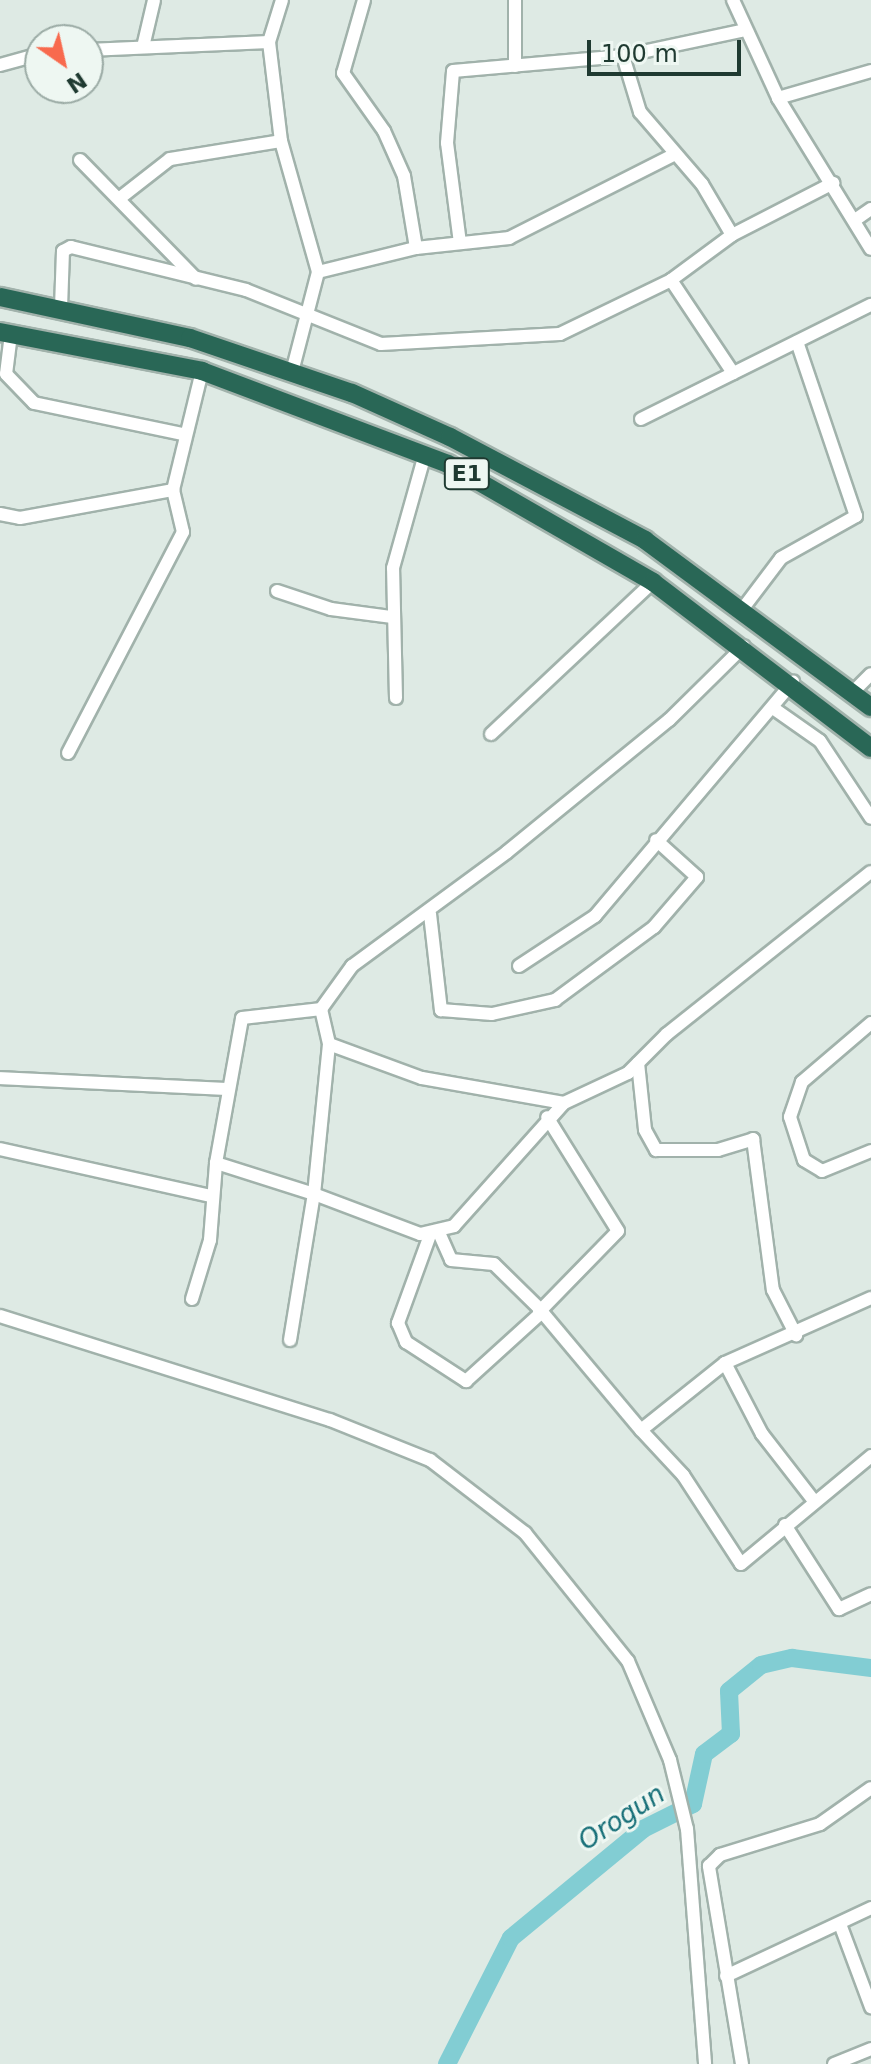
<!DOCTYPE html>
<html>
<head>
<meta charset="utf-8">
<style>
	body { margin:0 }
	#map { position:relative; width:871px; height:2064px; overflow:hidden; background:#deeae4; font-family:"DejaVu Sans",sans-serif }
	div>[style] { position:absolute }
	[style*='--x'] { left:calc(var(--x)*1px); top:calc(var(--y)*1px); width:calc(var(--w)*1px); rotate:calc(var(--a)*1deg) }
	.river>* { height:18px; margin:-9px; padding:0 9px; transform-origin:9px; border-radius:9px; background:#82cdd3 }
	.roads { filter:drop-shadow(2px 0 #a1b2ab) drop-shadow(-2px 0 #a1b2ab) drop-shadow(0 2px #a1b2ab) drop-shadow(0 -2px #a1b2ab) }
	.minor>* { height:12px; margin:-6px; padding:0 6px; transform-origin:6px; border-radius:6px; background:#fff }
	.highway>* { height:18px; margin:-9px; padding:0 9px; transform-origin:9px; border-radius:9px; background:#296756 }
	span { translate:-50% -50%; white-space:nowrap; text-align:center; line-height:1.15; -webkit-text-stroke:6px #eef7f2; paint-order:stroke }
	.shield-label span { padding:2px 6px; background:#eef7f2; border:2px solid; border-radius:6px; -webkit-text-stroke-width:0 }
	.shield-label { font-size:22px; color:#1f3a31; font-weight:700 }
	.water-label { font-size:26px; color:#176f78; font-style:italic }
	.north { position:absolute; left:24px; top:24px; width:80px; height:80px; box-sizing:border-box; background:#eef7f2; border:2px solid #9baba5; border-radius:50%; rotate:146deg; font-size:22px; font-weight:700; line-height:32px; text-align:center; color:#1f3a31 }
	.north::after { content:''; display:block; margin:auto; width:28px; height:36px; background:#f86a4e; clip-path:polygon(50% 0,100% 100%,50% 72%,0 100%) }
	.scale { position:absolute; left:587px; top:40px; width:154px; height:36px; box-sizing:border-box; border:4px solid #1f3a31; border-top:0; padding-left:10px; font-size:24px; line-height:28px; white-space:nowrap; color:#1f3a31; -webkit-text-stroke:6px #eef7f2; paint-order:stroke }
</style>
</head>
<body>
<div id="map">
	<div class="river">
		<i style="--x:447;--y:2064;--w:141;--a:-63.1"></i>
		<i style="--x:511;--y:1938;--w:171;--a:-39.5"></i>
		<i style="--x:643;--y:1829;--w:56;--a:-26.6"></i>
		<i style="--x:693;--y:1804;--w:51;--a:-77.6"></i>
		<i style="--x:704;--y:1754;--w:34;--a:-37"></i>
		<i style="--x:731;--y:1734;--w:43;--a:-92.7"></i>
		<i style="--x:729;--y:1691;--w:41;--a:-39.1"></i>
		<i style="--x:761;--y:1665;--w:32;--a:-13"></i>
		<i style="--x:792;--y:1658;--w:80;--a:7.2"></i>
	</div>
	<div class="roads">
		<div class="minor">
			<i style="--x:282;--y:0;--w:44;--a:107.2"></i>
			<i style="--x:269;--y:42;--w:100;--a:83.1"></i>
			<i style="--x:281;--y:141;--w:136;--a:74.2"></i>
			<i style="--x:318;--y:272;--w:103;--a:104.6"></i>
			<i style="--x:364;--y:0;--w:76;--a:106"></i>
			<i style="--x:343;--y:73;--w:71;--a:54.7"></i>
			<i style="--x:384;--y:131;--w:49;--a:66"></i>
			<i style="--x:404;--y:176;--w:73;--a:80.5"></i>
			<i style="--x:733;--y:0;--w:108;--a:65.3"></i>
			<i style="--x:778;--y:98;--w:177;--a:58.4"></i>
			<i style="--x:143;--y:47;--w:48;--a:-76.8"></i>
			<i style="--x:88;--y:50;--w:181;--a:-2.5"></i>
			<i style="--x:623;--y:56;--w:59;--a:73.1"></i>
			<i style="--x:640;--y:112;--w:95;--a:49.3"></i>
			<i style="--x:702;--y:184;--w:59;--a:59.5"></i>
			<i style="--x:0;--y:65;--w:41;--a:-15.4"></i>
			<i style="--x:515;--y:66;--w:66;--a:-90"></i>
			<i style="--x:778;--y:98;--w:97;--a:-16.2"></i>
			<i style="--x:80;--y:160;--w:166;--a:45.7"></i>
			<i style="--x:120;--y:198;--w:63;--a:-38"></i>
			<i style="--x:170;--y:159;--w:112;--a:-9.2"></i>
			<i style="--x:855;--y:220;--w:19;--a:-35"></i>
			<i style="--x:460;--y:243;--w:101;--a:-97.4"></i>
			<i style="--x:447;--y:143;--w:72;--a:-85.2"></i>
			<i style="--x:453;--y:71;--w:171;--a:-5"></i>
			<i style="--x:623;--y:56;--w:121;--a:-12"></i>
			<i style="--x:318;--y:272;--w:101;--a:-13.8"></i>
			<i style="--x:416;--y:248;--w:94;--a:-6.1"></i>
			<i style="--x:509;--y:238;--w:186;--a:-26.8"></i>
			<i style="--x:671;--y:280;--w:112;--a:56.3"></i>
			<i style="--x:61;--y:308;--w:57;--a:-88"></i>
			<i style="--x:63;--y:251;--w:9;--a:-27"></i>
			<i style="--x:71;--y:247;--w:180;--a:13.8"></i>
			<i style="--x:246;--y:290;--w:145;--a:21.8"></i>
			<i style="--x:381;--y:344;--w:179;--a:-3.2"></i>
			<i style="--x:560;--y:334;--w:123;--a:-25.9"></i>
			<i style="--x:671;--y:280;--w:76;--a:-36.4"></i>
			<i style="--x:732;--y:235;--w:114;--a:-27.2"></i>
			<i style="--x:11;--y:334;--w:40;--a:97.1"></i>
			<i style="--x:6;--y:374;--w:40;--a:46"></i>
			<i style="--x:34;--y:403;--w:151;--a:11.8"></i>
			<i style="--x:641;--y:419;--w:257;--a:-26.4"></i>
			<i style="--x:0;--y:514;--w:20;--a:11"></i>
			<i style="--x:20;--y:518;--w:156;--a:-10.4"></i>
			<i style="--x:277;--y:591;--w:57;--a:18.4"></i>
			<i style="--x:331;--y:609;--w:62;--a:7.5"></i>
			<i style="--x:744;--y:607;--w:61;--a:-52.9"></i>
			<i style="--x:781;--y:558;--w:86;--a:-29.2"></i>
			<i style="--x:856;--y:516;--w:184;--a:-108.7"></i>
			<i style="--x:853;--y:692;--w:25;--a:-45"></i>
			<i style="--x:396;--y:698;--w:130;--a:-91.3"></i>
			<i style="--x:393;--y:568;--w:118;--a:-74.3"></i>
			<i style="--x:773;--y:708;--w:57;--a:35.1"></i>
			<i style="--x:820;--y:741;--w:92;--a:56.5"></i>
			<i style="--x:491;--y:734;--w:222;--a:-43.2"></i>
			<i style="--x:68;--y:753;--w:249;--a:-62.5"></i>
			<i style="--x:183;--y:532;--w:43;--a:-103.4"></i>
			<i style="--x:173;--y:490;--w:122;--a:-76.3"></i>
			<i style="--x:430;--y:914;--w:97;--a:83.5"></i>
			<i style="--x:441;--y:1010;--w:51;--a:4.5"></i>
			<i style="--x:492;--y:1014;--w:65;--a:-12.5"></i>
			<i style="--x:555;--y:1000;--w:123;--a:-36.4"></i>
			<i style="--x:654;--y:927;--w:66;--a:-49.3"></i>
			<i style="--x:697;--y:877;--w:55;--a:-137.9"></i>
			<i style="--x:519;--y:966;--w:91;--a:-33.3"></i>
			<i style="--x:595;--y:916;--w:307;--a:-49.8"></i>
			<i style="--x:321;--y:1009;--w:53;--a:-54.2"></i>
			<i style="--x:352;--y:966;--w:192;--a:-36.3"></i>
			<i style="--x:507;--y:852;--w:209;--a:-39.2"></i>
			<i style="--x:669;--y:720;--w:105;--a:-44.6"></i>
			<i style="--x:871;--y:1023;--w:91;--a:139.5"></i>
			<i style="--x:802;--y:1082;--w:37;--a:109"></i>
			<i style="--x:790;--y:1117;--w:45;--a:72"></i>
			<i style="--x:804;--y:1160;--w:21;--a:31"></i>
			<i style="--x:822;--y:1171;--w:53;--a:-22.2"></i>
			<i style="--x:329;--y:1044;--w:151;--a:95.7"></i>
			<i style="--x:314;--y:1194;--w:113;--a:20.7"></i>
			<i style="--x:420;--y:1234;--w:35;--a:-13"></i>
			<i style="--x:454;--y:1226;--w:165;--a:-48.2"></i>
			<i style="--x:638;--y:1063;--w:67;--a:84"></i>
			<i style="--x:645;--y:1130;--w:23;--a:61"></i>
			<i style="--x:656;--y:1150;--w:62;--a:0"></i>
			<i style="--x:718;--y:1150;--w:37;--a:-17"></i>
			<i style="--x:753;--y:1139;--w:152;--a:82.5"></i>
			<i style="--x:773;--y:1290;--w:51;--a:62.9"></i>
			<i style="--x:0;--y:1078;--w:226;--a:2.8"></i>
			<i style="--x:0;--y:1149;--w:215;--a:12.6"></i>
			<i style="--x:430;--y:1235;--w:94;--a:110"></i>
			<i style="--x:398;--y:1323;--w:21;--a:67"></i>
			<i style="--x:406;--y:1342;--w:72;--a:33"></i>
			<i style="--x:466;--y:1381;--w:103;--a:-42.2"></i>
			<i style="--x:542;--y:1312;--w:154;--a:50"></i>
			<i style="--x:440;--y:1235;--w:27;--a:66"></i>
			<i style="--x:451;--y:1260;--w:43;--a:5.3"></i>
			<i style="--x:494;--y:1264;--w:66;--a:44.4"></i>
			<i style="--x:871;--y:1298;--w:160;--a:156"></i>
			<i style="--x:725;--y:1363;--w:107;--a:141.4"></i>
			<i style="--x:641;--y:1430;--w:62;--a:47"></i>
			<i style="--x:683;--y:1475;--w:106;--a:56.9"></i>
			<i style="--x:741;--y:1564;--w:169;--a:-39.7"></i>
			<i style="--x:192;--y:1299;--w:62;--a:-73"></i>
			<i style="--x:210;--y:1240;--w:77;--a:-85.5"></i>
			<i style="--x:539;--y:1312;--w:113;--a:-45.7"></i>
			<i style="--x:618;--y:1231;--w:134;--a:-121.9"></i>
			<i style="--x:0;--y:1316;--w:346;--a:17.5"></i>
			<i style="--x:330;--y:1420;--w:108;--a:21.8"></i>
			<i style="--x:430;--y:1460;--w:120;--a:37.5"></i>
			<i style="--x:525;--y:1533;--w:164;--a:51.2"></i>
			<i style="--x:628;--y:1661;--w:108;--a:67"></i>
			<i style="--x:670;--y:1760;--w:71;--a:76.2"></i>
			<i style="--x:687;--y:1829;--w:236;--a:85.6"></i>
			<i style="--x:290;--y:1340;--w:148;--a:-80.7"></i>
			<i style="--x:314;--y:1194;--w:103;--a:-162.4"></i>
			<i style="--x:216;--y:1163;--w:147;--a:-79.8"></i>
			<i style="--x:242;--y:1018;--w:80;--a:-6.5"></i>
			<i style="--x:321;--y:1009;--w:36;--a:77"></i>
			<i style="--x:329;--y:1044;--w:99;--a:20.1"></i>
			<i style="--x:422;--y:1078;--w:144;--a:10"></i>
			<i style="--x:564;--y:1103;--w:71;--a:-25.1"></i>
			<i style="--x:628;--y:1073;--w:55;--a:-45"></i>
			<i style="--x:667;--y:1034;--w:260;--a:-38.5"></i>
			<i style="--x:725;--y:1363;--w:80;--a:62.5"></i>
			<i style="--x:762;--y:1434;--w:85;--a:52.2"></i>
			<i style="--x:785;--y:1525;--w:100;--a:57.3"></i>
			<i style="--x:839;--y:1609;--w:35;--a:-25"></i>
			<i style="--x:840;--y:1924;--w:89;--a:69.5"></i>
			<i style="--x:726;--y:1976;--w:160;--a:-25.1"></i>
			<i style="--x:742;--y:2064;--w:201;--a:-99.5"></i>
			<i style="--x:709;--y:1866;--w:16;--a:-45"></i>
			<i style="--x:720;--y:1855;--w:105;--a:-17.2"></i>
			<i style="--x:820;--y:1824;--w:62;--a:-35.2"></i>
			<i style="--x:834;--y:2064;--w:40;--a:-22"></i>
		</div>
		<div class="highway">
			<i style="--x:0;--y:297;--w:194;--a:12.2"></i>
			<i style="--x:190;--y:338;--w:171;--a:18.8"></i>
			<i style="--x:352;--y:393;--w:107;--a:24.2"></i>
			<i style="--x:450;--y:437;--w:221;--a:27.8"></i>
			<i style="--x:645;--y:540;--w:281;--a:36.5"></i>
			<i style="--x:0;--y:332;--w:206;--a:10.9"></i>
			<i style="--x:202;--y:371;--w:263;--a:20.7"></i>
			<i style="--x:448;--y:464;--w:237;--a:29.9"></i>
			<i style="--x:653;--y:582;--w:274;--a:37.3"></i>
		</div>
	</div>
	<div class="shield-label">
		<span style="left:467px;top:474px">E1</span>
	</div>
	<div class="water-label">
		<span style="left:622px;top:1818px;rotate:-33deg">Orogun</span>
	</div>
	<div class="north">N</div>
	<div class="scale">100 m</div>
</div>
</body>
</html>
